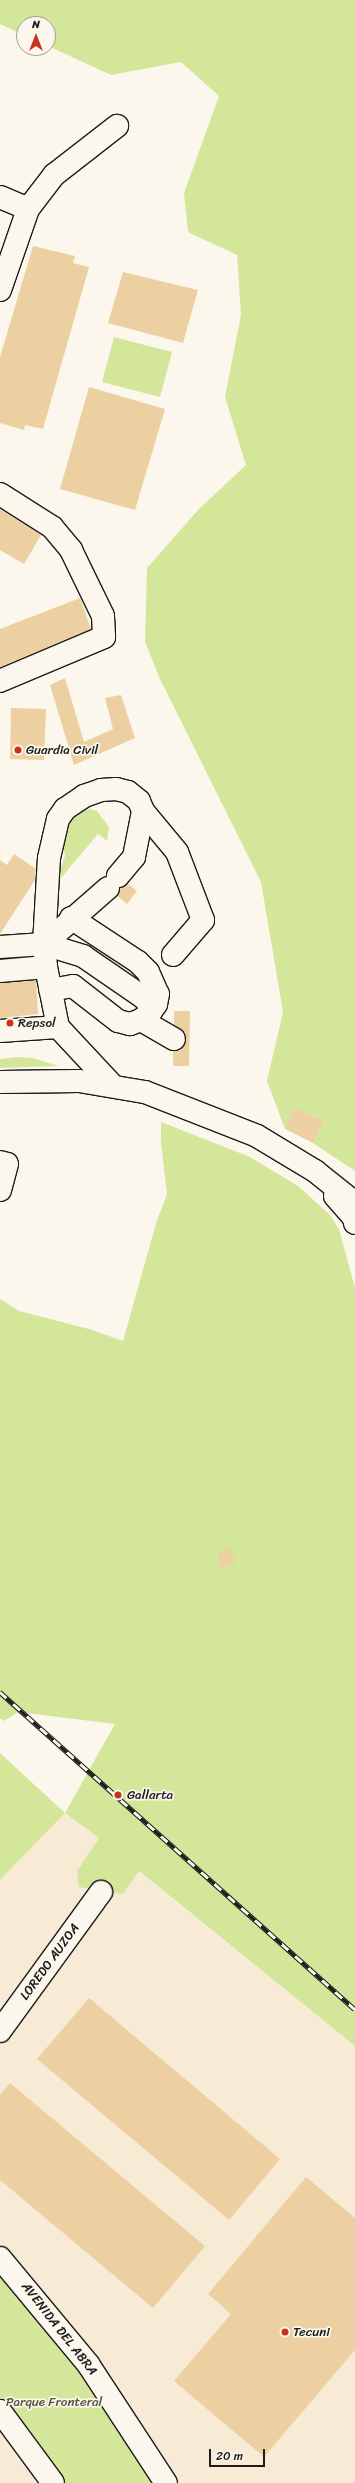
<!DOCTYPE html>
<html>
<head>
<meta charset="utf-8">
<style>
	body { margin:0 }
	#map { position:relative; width:355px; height:2483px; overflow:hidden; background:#fbf7ec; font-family:Sriracha,sans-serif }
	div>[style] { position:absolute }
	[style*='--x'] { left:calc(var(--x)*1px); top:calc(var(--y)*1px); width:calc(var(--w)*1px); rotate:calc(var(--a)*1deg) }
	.built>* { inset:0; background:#f7ebd6 }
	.green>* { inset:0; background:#d4e69a }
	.building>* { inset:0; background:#edd0a1 }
	.roads { filter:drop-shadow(1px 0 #1c1c1c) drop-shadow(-1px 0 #1c1c1c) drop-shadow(0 1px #1c1c1c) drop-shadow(0 -1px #1c1c1c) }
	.minor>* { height:22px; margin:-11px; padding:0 11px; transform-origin:11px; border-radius:11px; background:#fbf7ec }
	.rail>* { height:4.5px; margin-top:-2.25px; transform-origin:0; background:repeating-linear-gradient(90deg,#fbf7ec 0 9px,#1c1c1c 0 18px); box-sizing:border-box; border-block:1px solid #1c1c1c }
	.dots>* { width:11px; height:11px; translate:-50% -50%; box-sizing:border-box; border:2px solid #fbf7ec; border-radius:50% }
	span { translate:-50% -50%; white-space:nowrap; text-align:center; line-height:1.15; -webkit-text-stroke:3.5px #fbf7ec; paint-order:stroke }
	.poi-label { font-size:13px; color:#1c1c1c }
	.left { translate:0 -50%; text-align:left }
	.street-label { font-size:13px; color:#1c1c1c }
	.park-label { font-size:13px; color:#535942 }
	.north { position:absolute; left:16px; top:16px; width:40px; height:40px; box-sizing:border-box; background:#fbf7ec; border:1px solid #a29f99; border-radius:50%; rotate:0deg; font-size:11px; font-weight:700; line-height:16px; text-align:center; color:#1c1c1c }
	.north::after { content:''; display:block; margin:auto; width:14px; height:18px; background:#c8321e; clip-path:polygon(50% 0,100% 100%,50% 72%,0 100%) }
	.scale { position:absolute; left:209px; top:2449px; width:56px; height:18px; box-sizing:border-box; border:2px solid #1c1c1c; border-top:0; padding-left:5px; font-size:12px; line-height:14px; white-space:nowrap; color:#1c1c1c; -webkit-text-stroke:3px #fbf7ec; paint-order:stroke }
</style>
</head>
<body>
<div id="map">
	<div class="built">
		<i style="clip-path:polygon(65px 1813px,99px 1838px,77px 1871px,138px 1871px,355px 2046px,355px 2483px,0 2483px,0 1880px)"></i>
	</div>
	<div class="green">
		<i style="clip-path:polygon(0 0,355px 0,355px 1171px,313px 1143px,324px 1121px,295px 1107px,285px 1129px,267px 1081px,283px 1012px,261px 882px,160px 679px,145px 642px,147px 568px,199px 509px,246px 465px,225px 397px,241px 315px,237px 255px,188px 232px,184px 193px,219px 96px,181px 62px,111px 75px,48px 46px,48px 24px,24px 24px,24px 35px,0 24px)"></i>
		<i style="clip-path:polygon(114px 337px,172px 352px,160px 397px,102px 382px)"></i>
		<i style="clip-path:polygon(90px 809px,97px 811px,109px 827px,107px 841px,98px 834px,55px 885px,65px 856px,60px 831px,78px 811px)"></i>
		<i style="clip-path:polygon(18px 1057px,32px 1058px,59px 1066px,0 1068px,0 1059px)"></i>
		<i style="clip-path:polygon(161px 1122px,250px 1157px,298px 1186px,330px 1215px,339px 1229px,355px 1288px,355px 2046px,139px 1871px,123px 1894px,79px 1887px,77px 1871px,99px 1838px,65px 1813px,0 1880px,0 1753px,65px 1813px,115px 1724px,18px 1712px,4px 1721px,0 1718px,0 1299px,19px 1311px,89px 1329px,123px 1341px,157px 1220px,167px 1195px,161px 1141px)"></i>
		<i style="clip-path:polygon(0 2268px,54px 2332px,159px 2483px,61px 2483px,0 2401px)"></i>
	</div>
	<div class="building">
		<i style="clip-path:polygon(33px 246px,75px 256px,73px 263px,89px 267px,43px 429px,25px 425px,24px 430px,0 423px,0 357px)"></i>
		<i style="clip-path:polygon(123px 272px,198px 290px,183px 343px,108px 323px)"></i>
		<i style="clip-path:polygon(89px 387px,165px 409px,135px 510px,60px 489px)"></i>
		<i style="clip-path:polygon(0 509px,41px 535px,24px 564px,0 550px)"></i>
		<i style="clip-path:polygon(80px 598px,91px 629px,0 667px,0 629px)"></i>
		<i style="clip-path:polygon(65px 678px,84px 742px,113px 729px,105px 698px,121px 695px,135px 738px,74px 765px,50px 685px)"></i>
		<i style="clip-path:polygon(11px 708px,46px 709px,44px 760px,10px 759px)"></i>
		<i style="clip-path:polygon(14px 854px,36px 869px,35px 880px,0 934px,0 860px,7px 865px)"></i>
		<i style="clip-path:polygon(128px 884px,137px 891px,127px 904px,117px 896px,120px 888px)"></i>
		<i style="clip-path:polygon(36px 980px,38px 1014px,0 1018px,0 983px)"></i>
		<i style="clip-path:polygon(174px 1011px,190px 1011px,189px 1066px,173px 1066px,173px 1051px,181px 1050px,186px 1039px,185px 1032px,174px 1025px)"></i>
		<i style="clip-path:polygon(295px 1107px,324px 1121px,313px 1143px,285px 1129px)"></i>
		<i style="clip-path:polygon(231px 1548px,235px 1564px,221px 1568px,217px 1554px)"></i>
		<i style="clip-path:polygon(89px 1998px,280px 2159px,229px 2220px,37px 2059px)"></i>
		<i style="clip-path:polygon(10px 2083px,205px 2246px,153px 2308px,0 2180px,0 2095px)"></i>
		<i style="clip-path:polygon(306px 2177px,355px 2218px,355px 2350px,264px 2457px,174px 2381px,231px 2314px,208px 2294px)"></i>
	</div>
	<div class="roads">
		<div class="minor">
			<i style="--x:0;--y:197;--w:30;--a:23"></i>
			<i style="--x:0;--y:290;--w:86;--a:-70.9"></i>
			<i style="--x:28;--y:209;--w:43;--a:-52.6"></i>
			<i style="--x:54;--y:175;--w:80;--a:-37.9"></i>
			<i style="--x:0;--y:494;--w:62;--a:32.4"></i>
			<i style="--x:52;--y:527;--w:30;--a:50"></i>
			<i style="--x:71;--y:550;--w:73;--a:64.1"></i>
			<i style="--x:103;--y:616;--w:21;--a:87"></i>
			<i style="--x:104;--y:637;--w:113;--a:157.1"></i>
			<i style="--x:143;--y:811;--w:53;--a:50.3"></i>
			<i style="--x:177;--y:852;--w:73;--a:69.1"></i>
			<i style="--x:203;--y:920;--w:46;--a:130.6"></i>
			<i style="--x:108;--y:888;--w:85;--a:138.8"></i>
			<i style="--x:44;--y:944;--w:86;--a:-86.7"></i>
			<i style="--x:49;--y:858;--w:40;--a:-77"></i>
			<i style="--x:58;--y:819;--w:12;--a:-55"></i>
			<i style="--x:65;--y:809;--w:23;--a:-34"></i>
			<i style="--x:84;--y:796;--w:18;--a:-19"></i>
			<i style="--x:101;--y:790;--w:15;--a:-4"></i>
			<i style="--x:116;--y:789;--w:12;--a:14"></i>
			<i style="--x:128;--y:792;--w:14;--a:39"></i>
			<i style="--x:139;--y:801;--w:11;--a:68"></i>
			<i style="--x:143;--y:811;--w:47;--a:101.1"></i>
			<i style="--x:134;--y:857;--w:25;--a:130"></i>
			<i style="--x:71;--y:918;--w:80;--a:33.3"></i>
			<i style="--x:138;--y:962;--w:14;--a:45"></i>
			<i style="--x:148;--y:972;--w:24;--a:66"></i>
			<i style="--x:158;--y:994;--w:10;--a:101"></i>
			<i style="--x:156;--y:1004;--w:11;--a:124"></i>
			<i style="--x:44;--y:944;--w:23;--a:85"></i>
			<i style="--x:46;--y:967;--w:61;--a:78.7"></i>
			<i style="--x:58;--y:1027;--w:79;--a:47"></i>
			<i style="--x:0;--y:947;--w:44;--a:-3.9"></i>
			<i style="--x:44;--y:944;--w:41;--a:17.1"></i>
			<i style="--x:83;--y:956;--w:74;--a:34.5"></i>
			<i style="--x:144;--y:998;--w:8;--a:50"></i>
			<i style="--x:149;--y:1004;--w:9;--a:84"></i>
			<i style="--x:150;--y:1013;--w:11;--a:142"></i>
			<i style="--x:141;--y:1020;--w:12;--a:160"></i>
			<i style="--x:130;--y:1024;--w:12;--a:-166"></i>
			<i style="--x:118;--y:1021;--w:57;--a:-142.1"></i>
			<i style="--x:73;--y:986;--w:23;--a:170"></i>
			<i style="--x:0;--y:971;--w:46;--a:-5"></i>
			<i style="--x:141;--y:1020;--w:38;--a:30"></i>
			<i style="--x:0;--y:1031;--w:58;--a:-3.9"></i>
			<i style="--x:0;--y:1082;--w:79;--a:-0.7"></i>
			<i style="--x:79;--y:1081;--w:67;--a:9.5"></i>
			<i style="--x:145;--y:1092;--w:120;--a:21.4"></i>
			<i style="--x:257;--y:1136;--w:68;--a:31.1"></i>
			<i style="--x:315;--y:1171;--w:51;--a:38.7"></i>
			<i style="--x:0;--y:1162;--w:7;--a:16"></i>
			<i style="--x:7;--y:1164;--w:27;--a:105"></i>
			<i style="--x:335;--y:1196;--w:29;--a:49"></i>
			<i style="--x:354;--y:1218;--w:5;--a:79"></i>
			<i style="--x:0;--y:2031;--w:172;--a:-54"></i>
			<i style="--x:0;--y:2258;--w:138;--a:50.3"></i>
			<i style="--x:88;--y:2364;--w:142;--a:56.8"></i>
			<i style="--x:0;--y:2411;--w:89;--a:53.6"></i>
		</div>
	</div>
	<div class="rail">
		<i style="--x:0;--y:1692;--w:476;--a:41.8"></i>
	</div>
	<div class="dots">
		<i style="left:18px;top:750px;background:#c8321e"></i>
		<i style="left:10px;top:1023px;background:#c8321e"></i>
		<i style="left:118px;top:1795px;background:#c8321e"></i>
		<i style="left:285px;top:2332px;background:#c8321e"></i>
	</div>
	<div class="poi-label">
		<span class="left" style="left:26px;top:750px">Guardia Civil</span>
		<span class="left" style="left:18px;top:1023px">Repsol</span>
		<span class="left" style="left:127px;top:1795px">Gallarta</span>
		<span class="left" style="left:293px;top:2332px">Tecuni</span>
	</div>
	<div class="street-label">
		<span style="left:50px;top:1962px;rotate:-54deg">LOREDO AUZOA</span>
		<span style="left:59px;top:2329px;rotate:52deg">AVENIDA DEL ABRA</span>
	</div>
	<div class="park-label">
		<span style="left:54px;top:2402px">Parque Fronteral</span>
	</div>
	<div class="north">N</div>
	<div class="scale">20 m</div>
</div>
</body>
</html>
